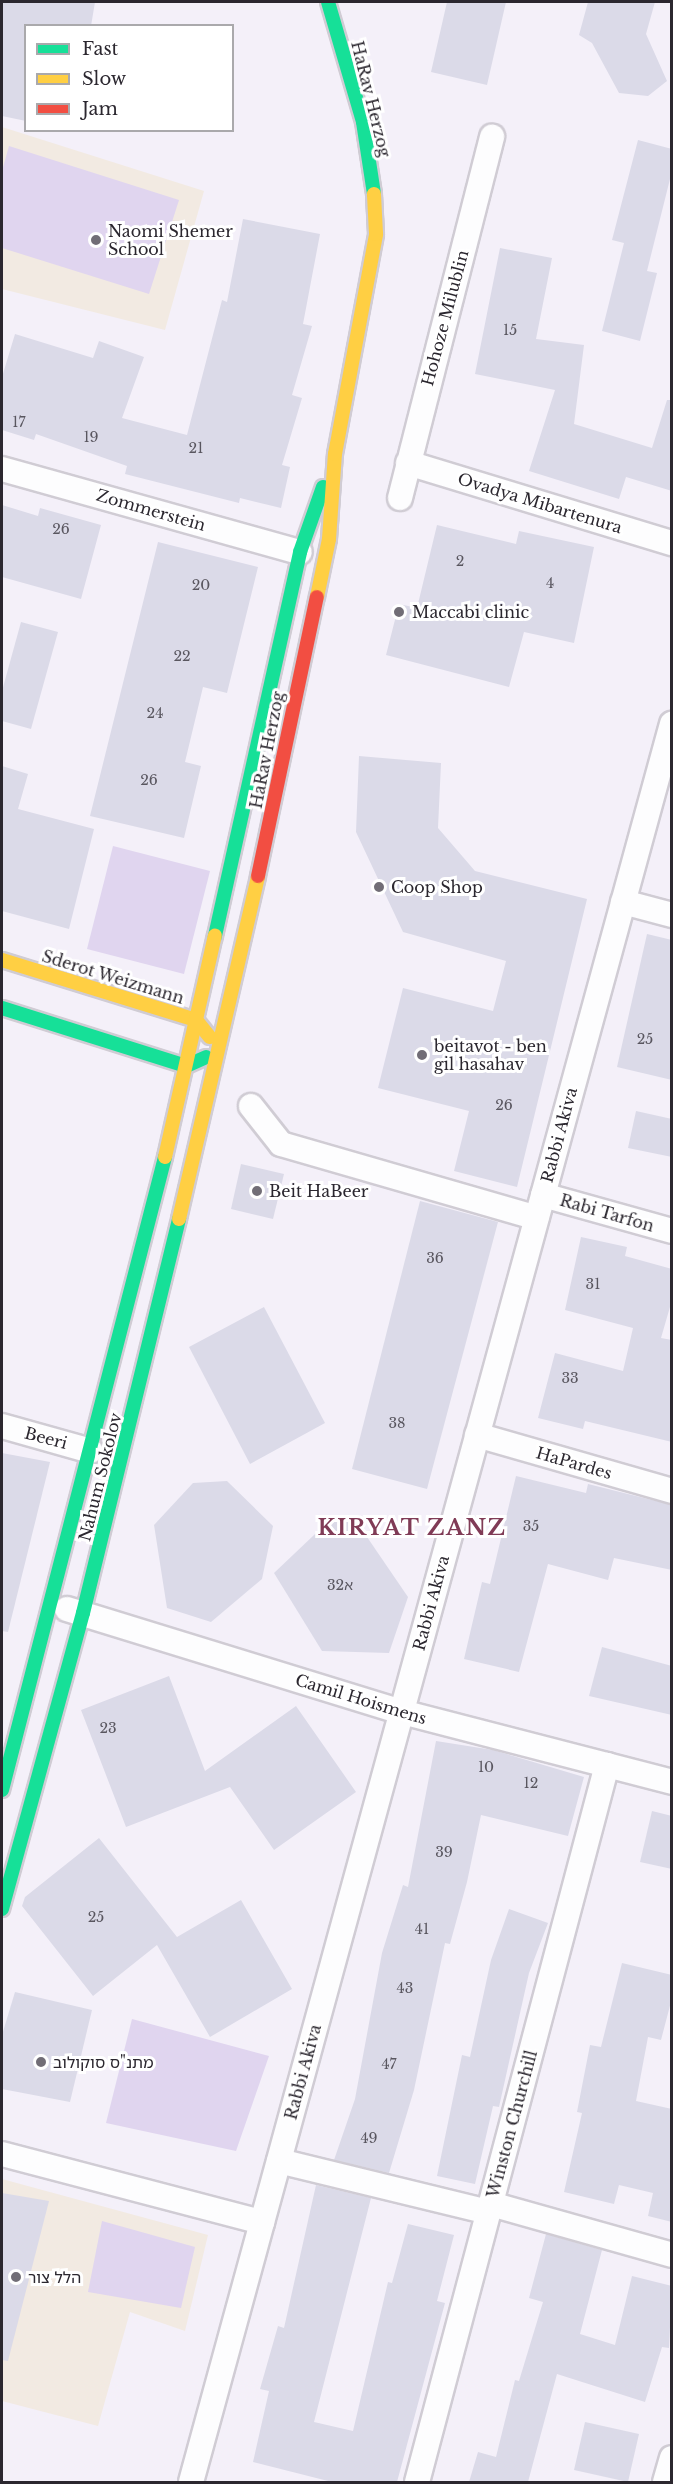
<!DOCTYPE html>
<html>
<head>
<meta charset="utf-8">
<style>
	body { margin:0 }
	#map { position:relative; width:673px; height:2484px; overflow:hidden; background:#f4f0f9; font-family:"Libre Baskerville","Noto Sans Hebrew",serif }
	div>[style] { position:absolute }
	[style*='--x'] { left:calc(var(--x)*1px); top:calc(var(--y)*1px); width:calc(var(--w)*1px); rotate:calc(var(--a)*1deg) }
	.education>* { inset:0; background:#f2eae2 }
	.green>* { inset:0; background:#e0d5ef }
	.building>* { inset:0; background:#dbdae8 }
	.roads { filter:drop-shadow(2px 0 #d0ccd4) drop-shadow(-2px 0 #d0ccd4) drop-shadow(0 2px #d0ccd4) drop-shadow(0 -2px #d0ccd4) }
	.street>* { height:24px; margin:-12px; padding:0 12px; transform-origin:12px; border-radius:12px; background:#fdfdfe }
	.fast>* { height:14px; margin:-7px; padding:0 7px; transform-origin:7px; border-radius:7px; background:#16e098 }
	.slow>* { height:14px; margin:-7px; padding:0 7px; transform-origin:7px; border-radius:7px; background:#ffcf43 }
	.jam>* { height:14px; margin:-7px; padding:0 7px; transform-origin:7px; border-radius:7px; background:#f24e42 }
	.dots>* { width:16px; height:16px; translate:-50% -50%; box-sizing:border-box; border:3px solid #fff; border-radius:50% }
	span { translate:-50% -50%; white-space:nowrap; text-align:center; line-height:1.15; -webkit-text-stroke:6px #fff; paint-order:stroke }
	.number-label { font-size:14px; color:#59565f }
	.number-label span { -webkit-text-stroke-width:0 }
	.street-label { font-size:16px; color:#2b272f }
	.poi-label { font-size:16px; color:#2b272f }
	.left { translate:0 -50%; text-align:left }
	.district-label { font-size:22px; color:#803b56; font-weight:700; letter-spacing:1.5px }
	.frame { position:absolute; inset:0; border:3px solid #2b272f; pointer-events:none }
	.legend { position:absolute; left:24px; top:24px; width:210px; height:108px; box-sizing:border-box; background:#fff; border:2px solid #aaa9ac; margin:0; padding:8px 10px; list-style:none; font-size:18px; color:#2b272f }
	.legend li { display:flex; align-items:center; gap:12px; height:30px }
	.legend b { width:30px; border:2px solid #aaa9ac }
</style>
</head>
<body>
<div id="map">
	<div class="education">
		<i style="clip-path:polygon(2px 127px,204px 191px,165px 330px,2px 289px)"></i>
		<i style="clip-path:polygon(2px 2179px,208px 2235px,185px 2331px,130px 2312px,98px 2426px,2px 2401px)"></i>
	</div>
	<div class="green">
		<i style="clip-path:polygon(9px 146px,179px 200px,149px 294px,2px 248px,2px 171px)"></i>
		<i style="clip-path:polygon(113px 846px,210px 871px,184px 974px,87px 949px)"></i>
		<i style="clip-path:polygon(132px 2019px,269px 2056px,236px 2151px,106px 2123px)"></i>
		<i style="clip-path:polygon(102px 2221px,195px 2247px,181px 2308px,88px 2292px)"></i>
	</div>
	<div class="building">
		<i style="clip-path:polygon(2px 2px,95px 2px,91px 26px,26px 26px,26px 121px,2px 116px)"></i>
		<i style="clip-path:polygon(447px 2px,506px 2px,487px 85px,431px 72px)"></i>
		<i style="clip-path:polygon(588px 2px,655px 2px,646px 34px,667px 81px,648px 96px,619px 93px,592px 43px,579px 35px)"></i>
		<i style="clip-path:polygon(638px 140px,672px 149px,672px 171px,647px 271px,657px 273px,640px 341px,602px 331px,624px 243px,612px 240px)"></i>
		<i style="clip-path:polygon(243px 219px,320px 234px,303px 324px,312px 326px,292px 395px,302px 398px,282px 465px,290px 467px,281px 508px,240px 498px,239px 503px,125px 474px,127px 466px,36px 434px,34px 440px,2px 430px,2px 377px,15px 334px,93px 358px,99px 341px,144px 357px,122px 418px,187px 435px,222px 300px,227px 302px)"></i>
		<i style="clip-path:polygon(500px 248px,552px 258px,536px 339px,584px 345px,574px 424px,652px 448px,667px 400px,672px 400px,672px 491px,626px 477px,619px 499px,529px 471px,555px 390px,475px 374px)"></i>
		<i style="clip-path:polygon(2px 505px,38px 516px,40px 508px,101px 525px,81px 599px,2px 577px)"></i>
		<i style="clip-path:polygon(437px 525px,516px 544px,519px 531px,594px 547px,574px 643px,524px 632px,509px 687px,386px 655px,399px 604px,417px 608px)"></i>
		<i style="clip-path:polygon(158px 542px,258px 567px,227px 693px,203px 687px,185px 762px,201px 766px,184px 838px,90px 816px)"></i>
		<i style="clip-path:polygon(21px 622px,58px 632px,31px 729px,2px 721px,2px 691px)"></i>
		<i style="clip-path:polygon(359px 756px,441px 763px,438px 828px,475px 871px,587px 899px,517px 1187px,454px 1171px,469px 1111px,378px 1088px,403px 988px,493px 1011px,506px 961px,403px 932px,356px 832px)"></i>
		<i style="clip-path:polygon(2px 766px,28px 774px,18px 809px,94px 829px,69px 929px,2px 911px)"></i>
		<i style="clip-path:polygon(647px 934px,672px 940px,672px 1080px,617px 1067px)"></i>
		<i style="clip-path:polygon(636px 1111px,672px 1119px,672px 1157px,628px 1148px)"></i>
		<i style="clip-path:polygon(241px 1164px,284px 1174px,273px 1219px,231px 1209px)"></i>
		<i style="clip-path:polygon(420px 1201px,498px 1222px,427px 1489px,352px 1469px)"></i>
		<i style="clip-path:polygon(581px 1237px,627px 1247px,625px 1256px,672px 1269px,672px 1300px,661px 1338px,672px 1340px,672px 1442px,585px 1421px,583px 1429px,538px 1418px,555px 1353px,623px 1371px,633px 1328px,565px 1310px)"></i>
		<i style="clip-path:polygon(264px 1307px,325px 1423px,250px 1464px,189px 1347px)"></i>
		<i style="clip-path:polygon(2px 1453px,50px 1462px,8px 1632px,2px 1631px)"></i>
		<i style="clip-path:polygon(516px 1476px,586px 1493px,588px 1484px,672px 1505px,672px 1570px,614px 1558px,608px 1580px,548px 1564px,519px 1672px,464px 1659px,482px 1582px,490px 1584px)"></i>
		<i style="clip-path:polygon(227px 1481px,273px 1526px,262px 1579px,211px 1622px,167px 1608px,154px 1525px,193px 1483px)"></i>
		<i style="clip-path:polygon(352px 1515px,408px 1597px,389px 1653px,322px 1651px,274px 1573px,334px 1516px)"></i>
		<i style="clip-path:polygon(602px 1647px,672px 1666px,672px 1715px,589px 1696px)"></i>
		<i style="clip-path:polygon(169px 1676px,205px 1771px,296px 1706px,356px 1792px,274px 1850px,230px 1787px,126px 1827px,81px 1710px)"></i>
		<i style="clip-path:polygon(436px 1741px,493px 1750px,584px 1777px,568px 1836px,481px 1815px,467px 1882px,450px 1944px,445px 1943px,414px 2090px,389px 2173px,334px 2160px,355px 2099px,382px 1953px,403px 1885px,408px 1887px)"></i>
		<i style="clip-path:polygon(652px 1811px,672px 1816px,672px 1869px,640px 1862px)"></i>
		<i style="clip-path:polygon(99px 1838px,177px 1937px,241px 1900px,292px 1989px,210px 2037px,157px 1945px,93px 1996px,22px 1906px,25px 1897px)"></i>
		<i style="clip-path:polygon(509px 1909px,548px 1923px,529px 1973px,499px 2107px,493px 2106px,475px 2184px,437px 2176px,462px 2055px,470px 2057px,491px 1960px)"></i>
		<i style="clip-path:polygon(622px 1963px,672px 1975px,672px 1998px,661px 2040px,648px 2037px,636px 2101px,672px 2109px,672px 2222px,648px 2216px,653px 2193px,619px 2185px,614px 2204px,564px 2192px,582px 2113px,577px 2112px,590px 2045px,601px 2047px)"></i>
		<i style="clip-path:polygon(15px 1992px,92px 2010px,70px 2102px,2px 2089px,2px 2035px)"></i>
		<i style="clip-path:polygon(316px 2185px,371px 2198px,314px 2422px,353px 2431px,388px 2282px,392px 2283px,408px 2224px,454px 2235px,437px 2301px,445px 2303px,397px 2482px,332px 2482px,253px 2462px,269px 2391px,260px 2389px,278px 2326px,284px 2328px)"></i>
		<i style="clip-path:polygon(2px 2193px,49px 2201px,8px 2361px,2px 2360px)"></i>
		<i style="clip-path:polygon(546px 2234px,602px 2250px,580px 2334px,615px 2345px,632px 2276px,672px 2286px,669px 2348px,662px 2347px,645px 2402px,557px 2374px,528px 2482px,469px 2482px,478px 2452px,496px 2457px,515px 2380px,519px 2381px,543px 2302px,529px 2298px)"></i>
		<i style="clip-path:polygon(585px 2422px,639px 2434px,628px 2482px,574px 2470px)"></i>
	</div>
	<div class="roads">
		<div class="street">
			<i style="--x:408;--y:463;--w:276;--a:16.9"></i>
			<i style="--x:2;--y:469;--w:309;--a:15.6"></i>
			<i style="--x:400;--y:498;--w:373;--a:-75.7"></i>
			<i style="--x:623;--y:902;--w:51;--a:14.9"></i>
			<i style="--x:251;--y:1106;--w:48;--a:51.7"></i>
			<i style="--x:281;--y:1144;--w:266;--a:16.1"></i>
			<i style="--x:543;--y:1195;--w:134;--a:15.6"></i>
			<i style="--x:2;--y:1426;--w:92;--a:15.7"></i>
			<i style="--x:477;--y:1435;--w:203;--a:16"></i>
			<i style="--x:67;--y:1609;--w:350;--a:17.1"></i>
			<i style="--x:402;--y:1712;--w:279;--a:14.5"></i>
			<i style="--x:2;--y:2154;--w:269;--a:14.7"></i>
			<i style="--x:279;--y:2161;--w:215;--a:13.7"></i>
			<i style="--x:491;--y:2204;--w:188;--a:15.7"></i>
			<i style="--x:191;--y:2482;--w:1823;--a:-74.7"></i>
			<i style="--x:417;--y:2482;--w:742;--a:-75.16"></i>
			<i style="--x:665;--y:2482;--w:25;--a:-74"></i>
		</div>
		<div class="fast">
			<i style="--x:328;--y:2;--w:125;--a:73.7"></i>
			<i style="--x:363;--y:122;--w:73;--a:81.3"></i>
			<i style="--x:215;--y:936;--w:393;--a:-77.5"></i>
			<i style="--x:300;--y:552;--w:69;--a:-70.5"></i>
			<i style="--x:2;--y:1008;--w:193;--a:17.5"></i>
			<i style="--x:186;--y:1066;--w:22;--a:-24"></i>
			<i style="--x:2;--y:1790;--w:654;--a:-75.56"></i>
			<i style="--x:2;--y:1909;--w:307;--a:-74.7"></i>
			<i style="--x:83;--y:1613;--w:406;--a:-76.3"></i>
		</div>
		<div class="slow">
			<i style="--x:317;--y:597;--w:59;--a:-78.3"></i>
			<i style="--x:329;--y:539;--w:85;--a:-86"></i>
			<i style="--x:335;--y:454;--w:224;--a:-79.4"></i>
			<i style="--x:376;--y:234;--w:40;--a:-92.9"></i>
			<i style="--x:2;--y:960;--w:203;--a:17.2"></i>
			<i style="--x:196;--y:1020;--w:22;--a:51"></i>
			<i style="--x:165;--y:1157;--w:227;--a:-77.3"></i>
			<i style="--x:179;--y:1219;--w:352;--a:-77"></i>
		</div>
		<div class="jam">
			<i style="--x:258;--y:876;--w:285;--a:-78.1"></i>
		</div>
	</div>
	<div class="dots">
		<i style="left:96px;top:240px;background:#716d76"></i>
		<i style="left:399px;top:612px;background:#716d76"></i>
		<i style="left:379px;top:887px;background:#716d76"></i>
		<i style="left:422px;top:1055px;background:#716d76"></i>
		<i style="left:257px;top:1191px;background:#716d76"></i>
		<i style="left:41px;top:2062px;background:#716d76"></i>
		<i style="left:16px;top:2277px;background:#716d76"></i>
	</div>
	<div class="number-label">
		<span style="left:510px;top:330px">15</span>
		<span style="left:19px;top:422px">17</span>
		<span style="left:91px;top:437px">19</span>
		<span style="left:196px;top:448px">21</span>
		<span style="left:61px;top:529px">26</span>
		<span style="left:460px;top:561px">2</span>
		<span style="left:550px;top:583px">4</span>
		<span style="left:201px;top:585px">20</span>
		<span style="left:182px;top:656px">22</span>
		<span style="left:155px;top:713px">24</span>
		<span style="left:149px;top:780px">26</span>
		<span style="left:645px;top:1039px">25</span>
		<span style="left:504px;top:1105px">26</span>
		<span style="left:435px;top:1258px">36</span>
		<span style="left:593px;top:1284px">31</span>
		<span style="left:570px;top:1378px">33</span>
		<span style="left:397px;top:1423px">38</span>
		<span style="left:531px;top:1526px">35</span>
		<span style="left:340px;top:1585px">32א</span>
		<span style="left:108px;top:1728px">23</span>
		<span style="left:486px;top:1767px">10</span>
		<span style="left:531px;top:1783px">12</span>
		<span style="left:444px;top:1852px">39</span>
		<span style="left:96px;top:1917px">25</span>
		<span style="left:422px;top:1929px">41</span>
		<span style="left:405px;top:1988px">43</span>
		<span style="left:389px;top:2064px">47</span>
		<span style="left:369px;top:2138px">49</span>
	</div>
	<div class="street-label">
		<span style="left:371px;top:99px;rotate:76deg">HaRav Herzog</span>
		<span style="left:445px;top:318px;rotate:-75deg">Hohoze Milublin</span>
		<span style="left:540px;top:503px;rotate:17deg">Ovadya Mibartenura</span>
		<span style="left:151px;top:510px;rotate:16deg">Zommerstein</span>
		<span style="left:267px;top:750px;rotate:-79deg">HaRav Herzog</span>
		<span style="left:113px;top:977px;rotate:17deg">Sderot Weizmann</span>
		<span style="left:559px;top:1135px;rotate:-75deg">Rabbi Akiva</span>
		<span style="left:607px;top:1213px;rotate:16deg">Rabi Tarfon</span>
		<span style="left:46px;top:1438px;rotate:15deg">Beeri</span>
		<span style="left:574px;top:1463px;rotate:16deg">HaPardes</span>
		<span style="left:100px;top:1477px;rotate:-76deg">Nahum Sokolov</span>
		<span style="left:431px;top:1603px;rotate:-75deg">Rabbi Akiva</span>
		<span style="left:361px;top:1699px;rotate:17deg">Camil Hoismens</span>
		<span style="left:303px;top:2072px;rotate:-75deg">Rabbi Akiva</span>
		<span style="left:512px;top:2124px;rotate:-75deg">Winston Churchill</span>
	</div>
	<div class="poi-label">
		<span class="left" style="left:108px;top:240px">Naomi Shemer<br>School</span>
		<span class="left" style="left:412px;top:612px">Maccabi clinic</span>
		<span class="left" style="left:391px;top:887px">Coop Shop</span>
		<span class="left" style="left:434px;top:1055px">beitavot - ben<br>gil hasahav</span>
		<span class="left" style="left:269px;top:1191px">Beit HaBeer</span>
		<span class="left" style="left:53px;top:2062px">מתנ"ס סוקולוב</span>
		<span class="left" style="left:28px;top:2277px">הלל צור</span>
	</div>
	<div class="district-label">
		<span style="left:412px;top:1528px">KIRYAT ZANZ</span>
	</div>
	<div class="frame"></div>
	<ul class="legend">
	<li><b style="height:8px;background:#16e098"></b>Fast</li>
	<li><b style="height:8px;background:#ffcf43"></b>Slow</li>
	<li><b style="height:8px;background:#f24e42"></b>Jam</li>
	</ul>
</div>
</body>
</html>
